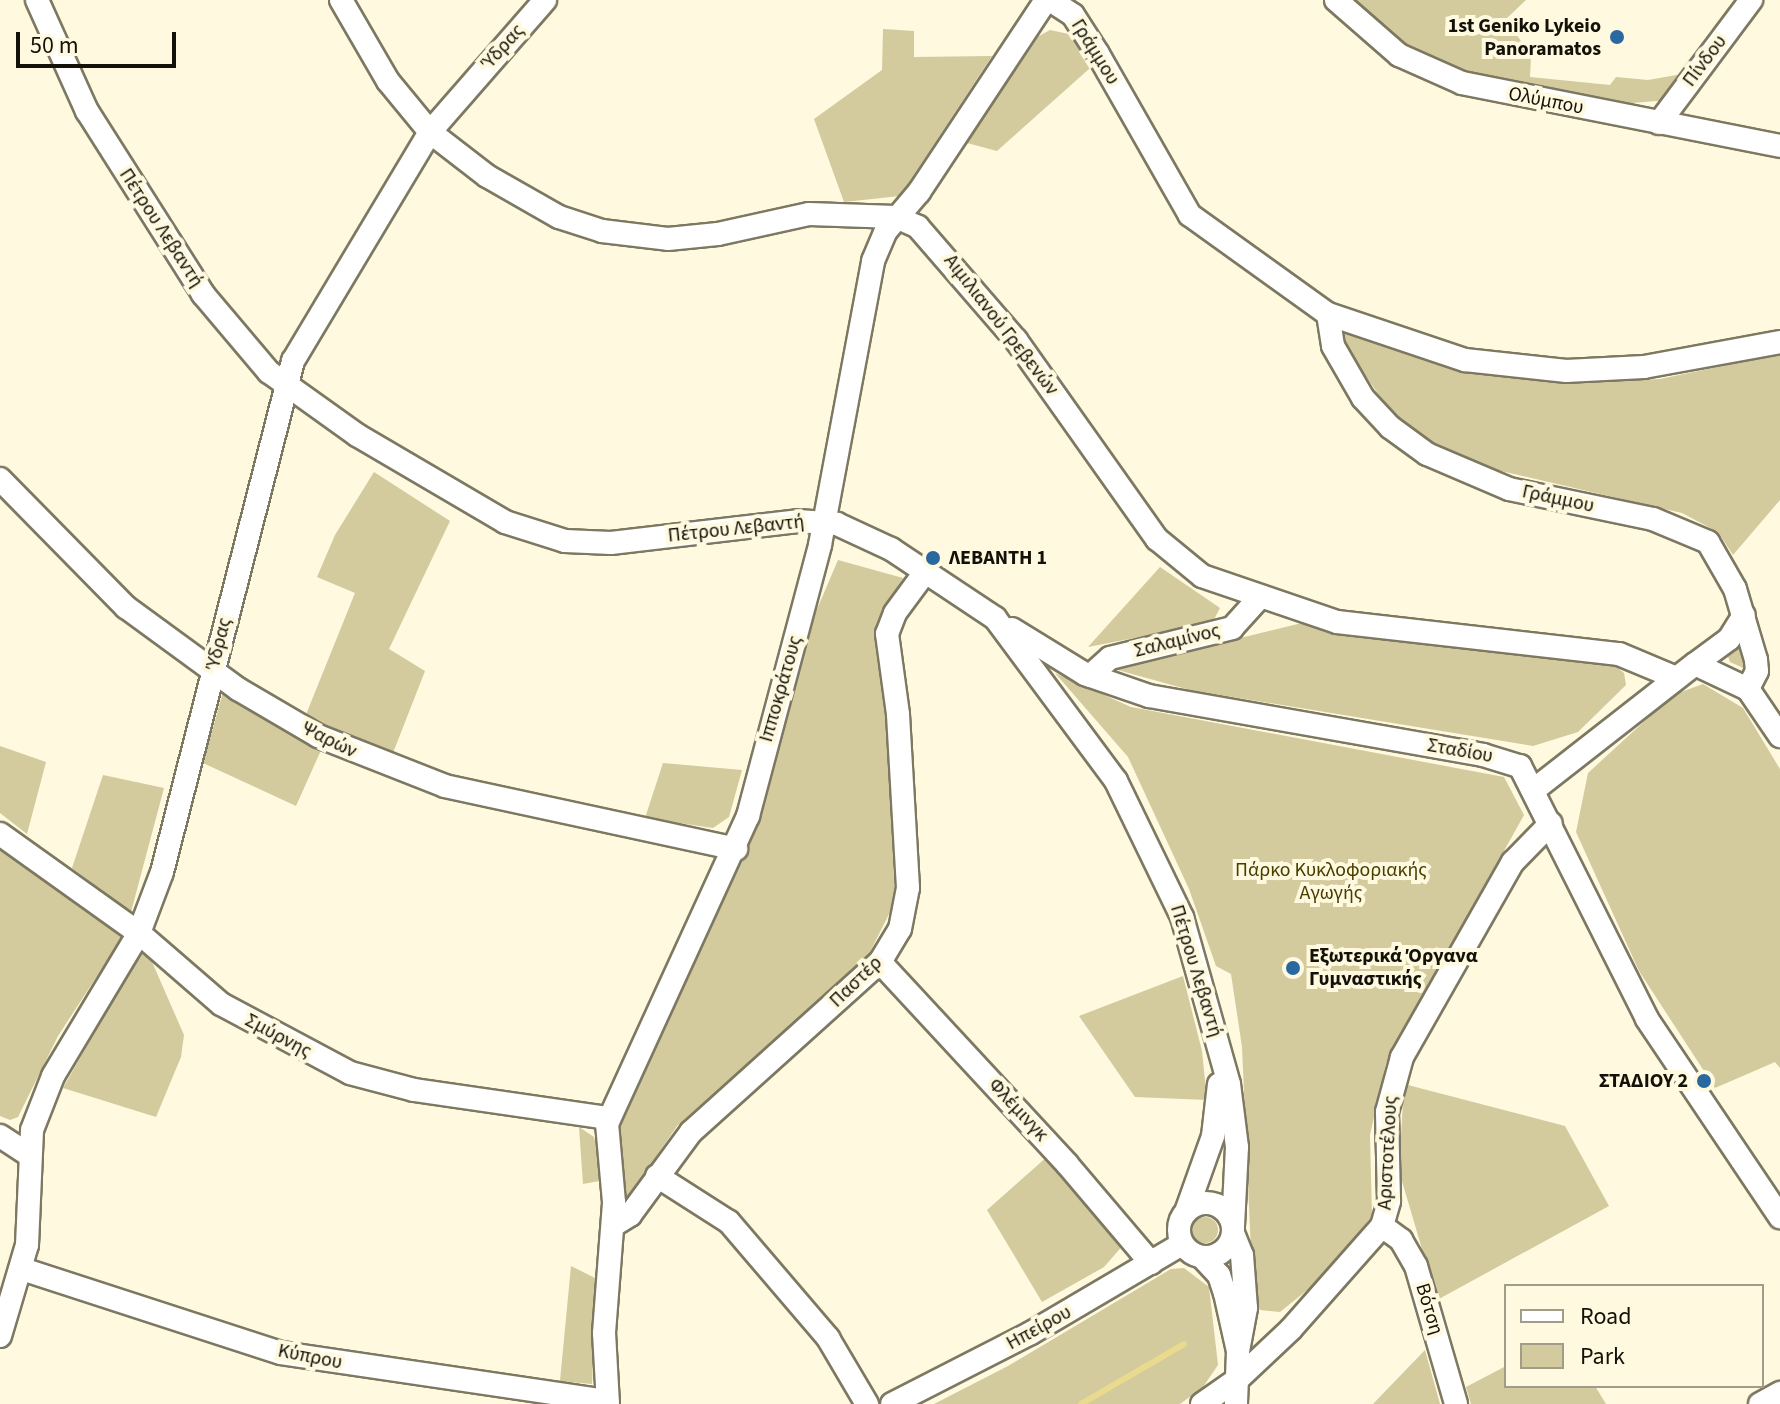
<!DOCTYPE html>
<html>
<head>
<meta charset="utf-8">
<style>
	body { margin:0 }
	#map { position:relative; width:1780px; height:1404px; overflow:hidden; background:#fef9df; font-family:"Source Sans 3",sans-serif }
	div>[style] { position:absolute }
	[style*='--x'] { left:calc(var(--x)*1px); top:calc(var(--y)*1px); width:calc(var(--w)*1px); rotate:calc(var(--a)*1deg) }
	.green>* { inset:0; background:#d3ca9d }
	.round { border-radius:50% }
	.stream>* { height:6px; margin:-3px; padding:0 3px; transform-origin:3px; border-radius:3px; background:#eada8e }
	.roads { filter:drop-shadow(2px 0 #7d7861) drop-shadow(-2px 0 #7d7861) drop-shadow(0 2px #7d7861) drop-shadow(0 -2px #7d7861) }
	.minor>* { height:22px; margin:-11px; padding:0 11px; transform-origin:11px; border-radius:11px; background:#fff }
	.minor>.ring { margin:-11px; padding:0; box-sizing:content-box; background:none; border:22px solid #fff; border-radius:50% }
	.dots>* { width:22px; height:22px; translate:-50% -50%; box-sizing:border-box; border:4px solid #fef9df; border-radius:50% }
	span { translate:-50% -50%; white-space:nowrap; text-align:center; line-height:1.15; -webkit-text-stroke:8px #fef9df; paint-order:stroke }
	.poi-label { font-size:20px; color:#131108; font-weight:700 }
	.right { translate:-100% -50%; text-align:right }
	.left { translate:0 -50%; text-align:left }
	.street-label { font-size:20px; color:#131108 }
	.park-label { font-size:20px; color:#493e00 }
	.legend { position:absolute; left:1504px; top:1284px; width:260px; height:104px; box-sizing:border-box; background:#fef9df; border:2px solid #a09c89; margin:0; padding:10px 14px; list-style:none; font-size:24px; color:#131108 }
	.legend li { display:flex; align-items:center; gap:16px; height:40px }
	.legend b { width:40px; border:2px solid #a09c89 }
	.scale { position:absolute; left:16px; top:32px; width:160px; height:36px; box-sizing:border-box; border:4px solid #131108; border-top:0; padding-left:10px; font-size:24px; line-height:28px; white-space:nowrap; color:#131108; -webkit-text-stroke:6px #fef9df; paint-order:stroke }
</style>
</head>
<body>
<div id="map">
	<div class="green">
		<i style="clip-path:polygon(1343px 0,1526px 0,1506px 19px,1531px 56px,1530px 77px,1610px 85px,1616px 77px,1648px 80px,1688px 73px,1668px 100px,1620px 104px,1446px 70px,1404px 49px)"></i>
		<i style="clip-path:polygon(883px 29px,914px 31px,914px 57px,992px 56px,900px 196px,844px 202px,814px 119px,882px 70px)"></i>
		<i style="clip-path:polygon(1050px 30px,1073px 35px,1092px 60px,1089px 69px,997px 151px,967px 143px,1030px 41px)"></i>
		<i style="clip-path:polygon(1351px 330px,1467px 369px,1571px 384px,1660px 379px,1780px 354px,1780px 500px,1733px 555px,1718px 532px,1682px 513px,1475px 465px,1423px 437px,1389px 410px,1340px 338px)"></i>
		<i style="clip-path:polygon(374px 472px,450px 521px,389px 649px,425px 671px,391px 758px,348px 742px,305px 717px,355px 593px,317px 577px,335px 535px)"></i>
		<i style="clip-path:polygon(838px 560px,903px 578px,878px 625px,875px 644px,888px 725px,895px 902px,868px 956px,677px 1126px,627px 1199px,621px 1197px,620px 1118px,743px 855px,809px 628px)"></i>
		<i style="clip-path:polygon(1160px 567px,1220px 608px,1212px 623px,1088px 647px)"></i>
		<i style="clip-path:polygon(1302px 623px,1614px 665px,1624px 673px,1626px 685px,1578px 732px,1533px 746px,1190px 690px,1114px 669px)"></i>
		<i style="clip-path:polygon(1743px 633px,1750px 671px,1730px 662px,1727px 654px)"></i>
		<i style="clip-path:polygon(1055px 673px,1131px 707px,1504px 777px,1524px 815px,1386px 1063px,1370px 1135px,1372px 1216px,1321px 1279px,1280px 1312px,1260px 1310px,1253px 1297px,1242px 1047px,1231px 974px,1216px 966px,1189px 889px,1128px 757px)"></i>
		<i style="clip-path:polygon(1703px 684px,1743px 708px,1780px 769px,1780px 1068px,1775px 1062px,1715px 1088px,1639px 971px,1576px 832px,1588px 773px,1673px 695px)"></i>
		<i style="clip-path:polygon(223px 692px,286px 733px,322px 748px,296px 806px,203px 763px)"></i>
		<i style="clip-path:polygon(0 746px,46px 762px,27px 834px,0 813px)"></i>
		<i style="clip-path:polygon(663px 763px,742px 770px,729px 817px,713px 828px,645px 818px)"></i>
		<i style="clip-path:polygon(103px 775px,164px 788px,131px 912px,72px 868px)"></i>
		<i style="clip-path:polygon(0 847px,123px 936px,58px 1036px,18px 1117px,10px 1120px,0 1116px)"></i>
		<i style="clip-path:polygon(141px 951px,149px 955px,184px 1035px,181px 1057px,156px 1117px,63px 1088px)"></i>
		<i style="clip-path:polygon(1183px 976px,1202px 1051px,1207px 1100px,1135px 1097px,1079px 1016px)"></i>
		<i style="clip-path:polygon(1404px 1084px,1565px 1126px,1609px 1206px,1437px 1300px,1399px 1171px)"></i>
		<i style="clip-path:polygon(579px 1127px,594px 1137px,605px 1180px,583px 1184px)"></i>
		<i style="clip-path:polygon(1048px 1156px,1125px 1243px,1104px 1267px,1042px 1302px,987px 1210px)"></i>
		<i class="round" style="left:1192px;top:1217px;width:26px;height:26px"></i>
		<i style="clip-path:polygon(571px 1266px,597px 1279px,592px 1384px,560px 1381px)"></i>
		<i style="clip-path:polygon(1184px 1268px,1209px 1287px,1218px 1365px,1203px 1387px,1180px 1404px,934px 1404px,1008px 1366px,1171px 1269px)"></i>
		<i style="clip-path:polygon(1425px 1350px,1440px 1404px,1373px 1404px)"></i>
		<i style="clip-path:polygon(1506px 1366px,1506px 1386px,1595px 1386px,1606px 1404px,1471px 1404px,1466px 1387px)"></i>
	</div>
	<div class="stream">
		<i style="--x:1081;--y:1404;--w:119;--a:-30.2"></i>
	</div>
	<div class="roads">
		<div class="minor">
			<i style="--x:37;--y:0;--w:122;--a:65.8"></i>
			<i style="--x:87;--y:111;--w:217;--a:57.6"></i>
			<i style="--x:203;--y:294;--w:102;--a:49.8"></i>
			<i style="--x:269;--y:372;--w:108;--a:35.6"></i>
			<i style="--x:357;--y:435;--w:172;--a:30.4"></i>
			<i style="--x:505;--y:522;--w:63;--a:17.6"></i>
			<i style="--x:565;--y:541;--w:46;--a:2.5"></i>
			<i style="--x:611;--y:543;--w:188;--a:-6.7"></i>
			<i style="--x:798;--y:521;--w:39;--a:4"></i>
			<i style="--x:837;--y:524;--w:60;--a:24.8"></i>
			<i style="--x:891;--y:549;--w:125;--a:33.6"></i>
			<i style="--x:995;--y:618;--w:203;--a:53.4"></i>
			<i style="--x:1116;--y:781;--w:151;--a:64.1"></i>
			<i style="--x:1182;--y:917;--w:173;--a:74.3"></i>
			<i style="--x:1229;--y:1084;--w:64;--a:82.8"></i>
			<i style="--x:1237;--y:1147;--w:79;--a:92.9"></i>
			<i style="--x:341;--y:0;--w:94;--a:59.9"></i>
			<i style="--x:388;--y:81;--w:66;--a:50.5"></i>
			<i style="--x:430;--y:132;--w:72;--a:37.7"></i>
			<i style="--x:487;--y:176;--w:83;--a:29.7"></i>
			<i style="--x:559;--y:217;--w:45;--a:18"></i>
			<i style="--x:602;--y:231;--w:66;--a:6.9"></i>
			<i style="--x:668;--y:239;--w:50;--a:-5.7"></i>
			<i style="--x:718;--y:234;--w:93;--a:-12.4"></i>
			<i style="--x:809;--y:214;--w:87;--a:2"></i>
			<i style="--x:896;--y:217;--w:24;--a:24"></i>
			<i style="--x:918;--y:227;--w:150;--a:49.1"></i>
			<i style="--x:1016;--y:340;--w:244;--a:54.7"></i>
			<i style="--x:1157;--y:539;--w:58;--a:39.4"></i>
			<i style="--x:1202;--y:576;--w:143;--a:18.8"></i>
			<i style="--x:1337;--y:622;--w:284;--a:6.5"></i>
			<i style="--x:1619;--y:654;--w:60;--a:22.7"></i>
			<i style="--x:1050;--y:0;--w:27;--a:33"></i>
			<i style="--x:1073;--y:15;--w:46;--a:57.3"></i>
			<i style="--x:1098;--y:54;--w:185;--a:60.3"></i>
			<i style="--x:1190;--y:215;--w:170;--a:35.7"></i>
			<i style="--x:1328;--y:314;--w:145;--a:18.6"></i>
			<i style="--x:1465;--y:360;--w:102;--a:6.2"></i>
			<i style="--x:1566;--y:371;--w:78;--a:-2.9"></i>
			<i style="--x:1644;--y:367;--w:138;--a:-10.4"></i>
			<i style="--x:1336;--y:0;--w:84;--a:41.1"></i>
			<i style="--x:1399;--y:55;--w:69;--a:24"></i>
			<i style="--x:1462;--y:83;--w:324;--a:11.2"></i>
			<i style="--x:1659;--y:123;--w:154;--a:-53.2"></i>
			<i style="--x:1328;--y:314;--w:32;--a:81"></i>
			<i style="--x:1333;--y:346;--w:60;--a:60"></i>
			<i style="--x:1363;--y:398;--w:40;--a:47"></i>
			<i style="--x:1390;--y:427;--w:46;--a:36.1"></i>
			<i style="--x:1427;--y:454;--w:89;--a:23.1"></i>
			<i style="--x:1509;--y:489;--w:147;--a:11.8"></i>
			<i style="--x:1653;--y:519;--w:60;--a:22.7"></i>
			<i style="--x:1708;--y:542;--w:54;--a:60.1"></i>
			<i style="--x:1735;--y:589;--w:74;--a:73.5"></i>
			<i style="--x:1756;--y:660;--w:11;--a:85"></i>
			<i style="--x:1757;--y:671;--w:20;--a:117"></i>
			<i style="--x:0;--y:479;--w:180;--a:45.5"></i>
			<i style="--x:126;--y:607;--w:139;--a:36.2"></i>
			<i style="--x:238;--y:689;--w:93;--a:30.4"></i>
			<i style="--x:318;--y:736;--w:136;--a:21.5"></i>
			<i style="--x:445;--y:786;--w:298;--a:12.2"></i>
			<i style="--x:1012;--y:629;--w:86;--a:31.7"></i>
			<i style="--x:1085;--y:674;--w:68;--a:19"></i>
			<i style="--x:1149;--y:696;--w:339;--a:10"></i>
			<i style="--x:1483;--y:755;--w:39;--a:17"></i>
			<i style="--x:1520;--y:766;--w:283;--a:63.3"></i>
			<i style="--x:1647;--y:1019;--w:239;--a:56.1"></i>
			<i style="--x:1695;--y:664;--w:42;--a:-36.3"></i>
			<i style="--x:1729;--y:639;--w:28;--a:-58"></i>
			<i style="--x:1090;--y:676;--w:27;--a:-42"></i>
			<i style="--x:1110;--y:658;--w:126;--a:-13.8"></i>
			<i style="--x:1232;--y:628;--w:39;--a:-48"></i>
			<i style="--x:1535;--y:789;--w:203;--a:-38"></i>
			<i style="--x:1695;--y:664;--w:59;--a:25.3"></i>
			<i style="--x:1748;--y:689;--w:57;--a:55.8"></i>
			<i style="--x:0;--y:834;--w:171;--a:35.5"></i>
			<i style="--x:139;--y:933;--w:108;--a:40.9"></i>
			<i style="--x:221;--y:1004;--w:146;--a:28.1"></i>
			<i style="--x:350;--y:1073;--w:66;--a:14.9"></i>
			<i style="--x:414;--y:1090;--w:196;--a:8.2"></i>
			<i style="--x:880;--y:962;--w:275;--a:47.2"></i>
			<i style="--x:1067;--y:1164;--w:130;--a:49.7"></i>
			<i style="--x:0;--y:1136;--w:33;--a:33"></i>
			<i style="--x:657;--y:1176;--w:85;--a:32.6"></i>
			<i style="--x:729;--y:1222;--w:153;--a:49.5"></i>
			<i style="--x:828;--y:1338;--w:77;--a:59.4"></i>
			<i class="ring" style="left:1179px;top:1203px;width:32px;height:32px"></i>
			<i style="--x:1186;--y:1212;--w:81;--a:-70.4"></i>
			<i style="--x:1213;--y:1136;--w:52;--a:-83.4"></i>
			<i style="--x:614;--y:1225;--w:19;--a:-32"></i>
			<i style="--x:630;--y:1215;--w:103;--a:-53.7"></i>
			<i style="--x:691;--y:1132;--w:254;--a:-42"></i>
			<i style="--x:880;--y:962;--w:39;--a:-59"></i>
			<i style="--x:900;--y:929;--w:42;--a:-79"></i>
			<i style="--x:908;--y:888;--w:174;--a:-93.3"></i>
			<i style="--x:898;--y:714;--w:81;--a:-97.8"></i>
			<i style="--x:887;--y:634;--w:22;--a:-69"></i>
			<i style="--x:895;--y:613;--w:52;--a:-53.6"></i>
			<i style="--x:1382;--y:1226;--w:24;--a:36"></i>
			<i style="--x:1401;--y:1240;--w:30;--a:60"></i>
			<i style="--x:1416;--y:1266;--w:144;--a:73.8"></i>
			<i style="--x:1233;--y:1233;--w:24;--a:68"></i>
			<i style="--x:1242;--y:1255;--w:53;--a:85.7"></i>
			<i style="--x:1246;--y:1308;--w:44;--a:100.5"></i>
			<i style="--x:1202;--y:1257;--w:25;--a:47"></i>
			<i style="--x:1219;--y:1275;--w:19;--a:72"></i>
			<i style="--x:1225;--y:1293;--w:59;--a:77.4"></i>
			<i style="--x:1238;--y:1351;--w:53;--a:92.2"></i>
			<i style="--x:22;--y:1269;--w:272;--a:18"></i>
			<i style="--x:281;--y:1353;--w:330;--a:8.4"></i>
			<i style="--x:0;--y:1336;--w:95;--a:-73.5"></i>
			<i style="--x:27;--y:1245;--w:115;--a:-87.5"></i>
			<i style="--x:32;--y:1130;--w:58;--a:-68.7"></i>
			<i style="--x:53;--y:1076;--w:167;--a:-59"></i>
			<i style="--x:139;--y:933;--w:65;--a:-69.3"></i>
			<i style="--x:162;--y:872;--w:528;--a:-75.62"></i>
			<i style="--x:293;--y:361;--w:267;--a:-59.1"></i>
			<i style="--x:430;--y:132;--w:175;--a:-48.9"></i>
			<i style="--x:608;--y:1404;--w:71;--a:-93.2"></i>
			<i style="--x:604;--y:1333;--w:131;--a:-85.6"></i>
			<i style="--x:614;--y:1202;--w:78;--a:-95.1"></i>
			<i style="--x:607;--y:1124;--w:339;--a:-65.4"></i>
			<i style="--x:748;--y:816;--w:280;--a:-75.1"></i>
			<i style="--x:820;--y:545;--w:289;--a:-79.4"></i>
			<i style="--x:873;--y:261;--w:33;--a:-67"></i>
			<i style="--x:886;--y:231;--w:51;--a:-49.8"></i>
			<i style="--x:919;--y:192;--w:230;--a:-56.5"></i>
			<i style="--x:892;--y:1404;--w:156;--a:-27.1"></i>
			<i style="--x:1031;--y:1333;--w:175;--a:-30.5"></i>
			<i style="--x:1202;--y:1404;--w:44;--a:-34.8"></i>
			<i style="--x:1238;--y:1379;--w:73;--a:-43.3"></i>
			<i style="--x:1291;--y:1329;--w:137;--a:-48.5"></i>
			<i style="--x:1382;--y:1226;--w:26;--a:-74"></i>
			<i style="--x:1389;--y:1201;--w:89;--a:-91.3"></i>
			<i style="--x:1387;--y:1112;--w:57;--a:-74.7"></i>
			<i style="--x:1402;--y:1057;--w:224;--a:-60.4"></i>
			<i style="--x:1513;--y:862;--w:54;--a:-45.7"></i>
			<i style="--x:1760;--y:1404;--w:23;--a:-29"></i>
		</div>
	</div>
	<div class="dots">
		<i style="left:1617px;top:37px;background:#2a699f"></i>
		<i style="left:933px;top:558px;background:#2a699f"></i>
		<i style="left:1293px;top:968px;background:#2a699f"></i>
		<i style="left:1704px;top:1081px;background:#2a699f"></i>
	</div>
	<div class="poi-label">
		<span class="right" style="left:1601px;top:38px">1st Geniko Lykeio<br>Panoramatos</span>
		<span class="left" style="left:949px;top:558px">ΛΕΒΑΝΤΗ 1</span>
		<span class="left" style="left:1309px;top:968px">Εξωτερικά Όργανα<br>Γυμναστικής</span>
		<span class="right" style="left:1688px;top:1081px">ΣΤΑΔΙΟΥ 2</span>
	</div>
	<div class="street-label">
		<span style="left:503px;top:47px;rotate:-48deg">Ύδρας</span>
		<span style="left:1095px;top:52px;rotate:58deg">Γράμμου</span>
		<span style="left:1705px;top:61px;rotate:-53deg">Πίνδου</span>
		<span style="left:1546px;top:101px;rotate:11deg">Ολύμπου</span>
		<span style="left:161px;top:228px;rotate:57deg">Πέτρου Λεβαντή</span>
		<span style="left:1001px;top:325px;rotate:52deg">Αιμιλιανού Γρεβενών</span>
		<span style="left:1558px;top:499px;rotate:12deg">Γράμμου</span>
		<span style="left:736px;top:529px;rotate:-6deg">Πέτρου Λεβαντή</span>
		<span style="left:1177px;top:641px;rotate:-14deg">Σαλαμίνος</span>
		<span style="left:219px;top:644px;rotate:-76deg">Ύδρας</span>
		<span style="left:781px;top:689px;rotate:-74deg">Ιπποκράτους</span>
		<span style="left:329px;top:740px;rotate:26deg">Ψαρών</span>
		<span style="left:1460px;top:751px;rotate:10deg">Σταδίου</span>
		<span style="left:1196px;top:971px;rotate:73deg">Πέτρου Λεβαντή</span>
		<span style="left:856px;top:982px;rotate:-44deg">Παστέρ</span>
		<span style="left:278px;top:1036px;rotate:28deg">Σμύρνης</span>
		<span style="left:1018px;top:1110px;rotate:47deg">Φλέμινγκ</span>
		<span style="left:1388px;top:1153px;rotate:-87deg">Αριστοτέλους</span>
		<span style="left:1429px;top:1309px;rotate:73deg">Βότση</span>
		<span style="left:1039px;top:1328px;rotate:-29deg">Ηπείρου</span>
		<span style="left:310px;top:1357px;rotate:11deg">Κύπρου</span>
	</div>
	<div class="park-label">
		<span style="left:1331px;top:882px">Πάρκο Κυκλοφοριακής<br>Αγωγής</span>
	</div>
	<ul class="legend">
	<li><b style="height:10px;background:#fff"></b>Road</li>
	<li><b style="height:22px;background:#d3ca9d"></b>Park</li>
	</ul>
	<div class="scale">50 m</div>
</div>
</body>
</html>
